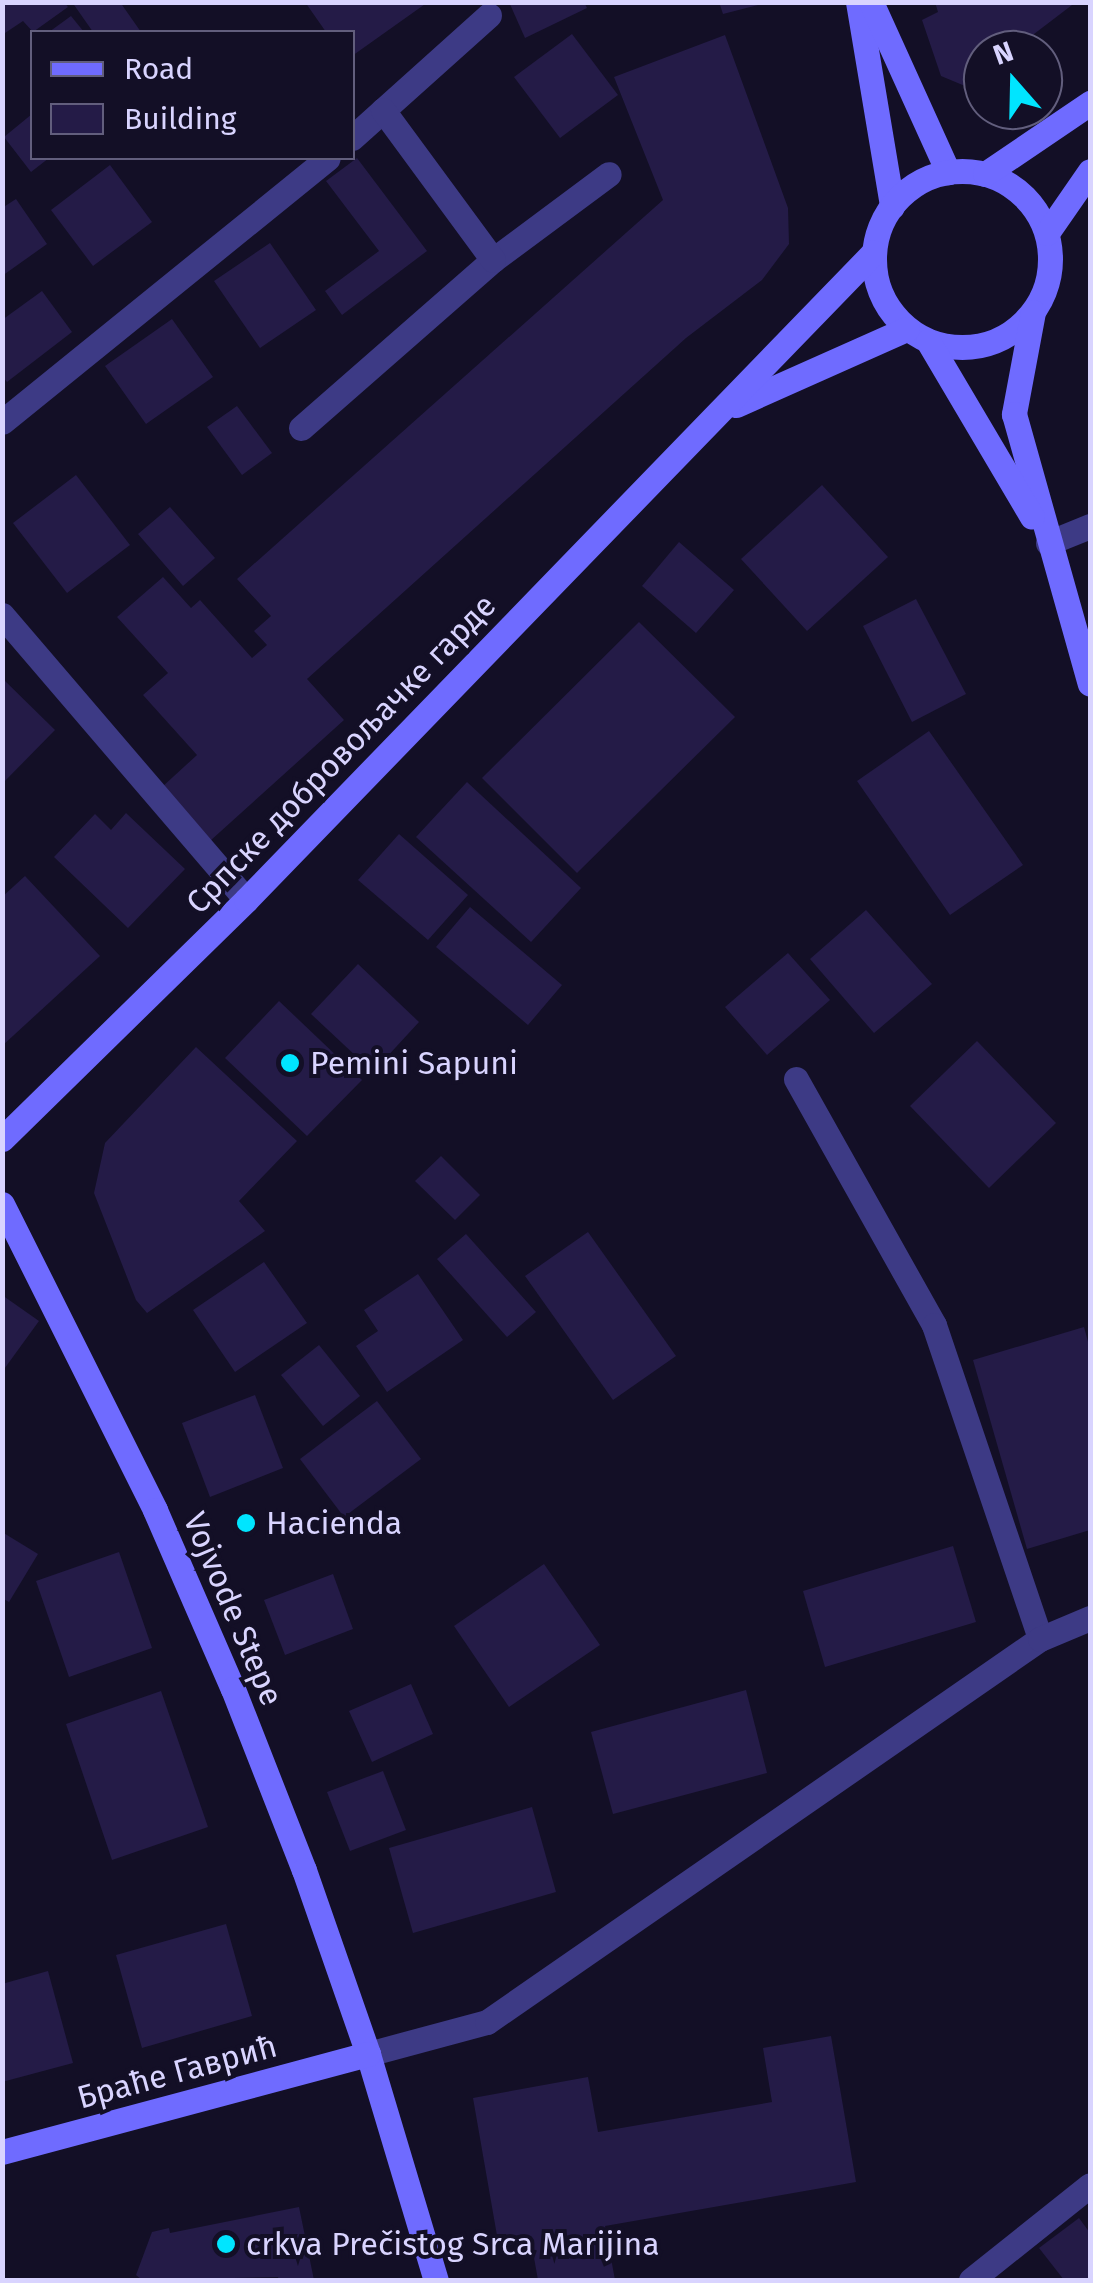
<!DOCTYPE html>
<html>
<head>
<meta charset="utf-8">
<style>
	body { margin:0 }
	#map { position:relative; width:1093px; height:2283px; overflow:hidden; background:#130f26; font-family:"Fira Sans",sans-serif }
	div>[style] { position:absolute }
	[style*='--x'] { left:calc(var(--x)*1px); top:calc(var(--y)*1px); width:calc(var(--w)*1px); rotate:calc(var(--a)*1deg) }
	.building>* { inset:0; background:#241b47 }
	.lane>* { height:25px; margin:-12.5px; padding:0 12.5px; transform-origin:12.5px; border-radius:12.5px; background:#3d3a85 }
	.street>* { height:25px; margin:-12.5px; padding:0 12.5px; transform-origin:12.5px; border-radius:12.5px; background:#3d3a85 }
	.secondary>* { height:25px; margin:-12.5px; padding:0 12.5px; transform-origin:12.5px; border-radius:12.5px; background:#6f6bff }
	.secondary>.ring { margin:-12.5px; padding:0; box-sizing:content-box; background:none; border:25px solid #6f6bff; border-radius:50% }
	.dots>* { width:28px; height:28px; translate:-50% -50%; box-sizing:border-box; border:5px solid #130f26; border-radius:50% }
	span { translate:-50% -50%; white-space:nowrap; text-align:center; line-height:1.15; -webkit-text-stroke:8px #130f26; paint-order:stroke }
	.street-label { font-size:32px; color:#d9d4ff }
	.poi-label { font-size:32px; color:#d9d4ff }
	.left { translate:0 -50%; text-align:left }
	.frame { position:absolute; inset:0; border:5px solid #d9d4ff; pointer-events:none }
	.legend { position:absolute; left:30px; top:30px; width:325px; height:130px; box-sizing:border-box; background:#130f26; border:2px solid #625e7d; margin:0; padding:12px 18px; list-style:none; font-size:30px; color:#d9d4ff }
	.legend li { display:flex; align-items:center; gap:20px; height:50px }
	.legend b { width:50px; border:2px solid #625e7d }
	.north { position:absolute; left:963px; top:30px; width:100px; height:100px; box-sizing:border-box; background:#130f26; border:2px solid #625e7d; border-radius:50%; rotate:340deg; font-size:28px; font-weight:700; line-height:40px; text-align:center; color:#d9d4ff }
	.north::after { content:''; display:block; margin:auto; width:35px; height:45px; background:#00e5ff; clip-path:polygon(50% 0,100% 100%,50% 72%,0 100%) }
</style>
</head>
<body>
<div id="map">
	<div class="building">
		<i style="clip-path:polygon(2px 2px,64px 2px,68px 7px,33px 32px,23px 21px,2px 35px)"></i>
		<i style="clip-path:polygon(72px 2px,120px 2px,141px 32px,93px 32px)"></i>
		<i style="clip-path:polygon(305px 2px,428px 2px,352px 56px,352px 32px,326px 32px)"></i>
		<i style="clip-path:polygon(509px 2px,584px 2px,587px 8px,525px 38px)"></i>
		<i style="clip-path:polygon(719px 2px,762px 2px,762px 4px,723px 14px)"></i>
		<i style="clip-path:polygon(935px 2px,1076px 2px,1013px 50px,983px 50px,983px 73px,965px 86px,941px 76px,922px 20px,938px 12px)"></i>
		<i style="clip-path:polygon(71px 16px,84px 32px,49px 32px)"></i>
		<i style="clip-path:polygon(572px 34px,618px 95px,560px 138px,514px 77px)"></i>
		<i style="clip-path:polygon(725px 35px,788px 208px,789px 244px,762px 280px,686px 338px,307px 679px,344px 720px,210px 841px,162px 787px,197px 755px,143px 695px,168px 673px,117px 617px,163px 577px,191px 608px,200px 600px,252px 658px,267px 645px,254px 631px,271px 616px,237px 579px,663px 200px,614px 77px)"></i>
		<i style="clip-path:polygon(32px 114px,32px 158px,49px 158px,31px 172px,4px 137px)"></i>
		<i style="clip-path:polygon(357px 158px,427px 251px,342px 315px,325px 291px,379px 251px,326px 181px)"></i>
		<i style="clip-path:polygon(110px 165px,152px 222px,93px 266px,51px 210px)"></i>
		<i style="clip-path:polygon(16px 199px,47px 244px,2px 276px,2px 208px)"></i>
		<i style="clip-path:polygon(270px 243px,316px 310px,260px 348px,214px 281px)"></i>
		<i style="clip-path:polygon(42px 291px,72px 332px,7px 382px,2px 376px,2px 320px)"></i>
		<i style="clip-path:polygon(172px 319px,213px 377px,146px 424px,105px 366px)"></i>
		<i style="clip-path:polygon(237px 406px,272px 453px,242px 475px,207px 427px)"></i>
		<i style="clip-path:polygon(76px 475px,130px 545px,67px 593px,13px 523px)"></i>
		<i style="clip-path:polygon(822px 485px,888px 557px,807px 631px,741px 559px)"></i>
		<i style="clip-path:polygon(170px 507px,215px 558px,183px 586px,138px 534px)"></i>
		<i style="clip-path:polygon(679px 542px,734px 590px,696px 633px,642px 586px)"></i>
		<i style="clip-path:polygon(916px 599px,966px 694px,912px 722px,863px 626px)"></i>
		<i style="clip-path:polygon(639px 622px,735px 717px,577px 873px,482px 778px)"></i>
		<i style="clip-path:polygon(2px 678px,55px 730px,2px 784px)"></i>
		<i style="clip-path:polygon(929px 731px,1023px 865px,950px 915px,857px 781px)"></i>
		<i style="clip-path:polygon(467px 782px,581px 888px,531px 942px,416px 837px)"></i>
		<i style="clip-path:polygon(126px 813px,185px 869px,128px 928px,54px 857px,95px 814px,111px 830px)"></i>
		<i style="clip-path:polygon(399px 834px,468px 895px,428px 940px,358px 880px)"></i>
		<i style="clip-path:polygon(25px 876px,100px 956px,2px 1046px,2px 897px)"></i>
		<i style="clip-path:polygon(470px 907px,562px 985px,528px 1025px,436px 947px)"></i>
		<i style="clip-path:polygon(866px 910px,932px 984px,874px 1033px,810px 959px)"></i>
		<i style="clip-path:polygon(788px 953px,830px 1000px,767px 1055px,725px 1007px)"></i>
		<i style="clip-path:polygon(358px 964px,419px 1022px,373px 1072px,311px 1014px)"></i>
		<i style="clip-path:polygon(279px 1001px,362px 1080px,307px 1136px,225px 1058px)"></i>
		<i style="clip-path:polygon(977px 1041px,1056px 1123px,989px 1188px,910px 1106px)"></i>
		<i style="clip-path:polygon(196px 1047px,297px 1141px,239px 1201px,265px 1231px,147px 1313px,136px 1300px,94px 1193px,105px 1143px)"></i>
		<i style="clip-path:polygon(441px 1156px,480px 1195px,455px 1220px,415px 1181px)"></i>
		<i style="clip-path:polygon(588px 1232px,676px 1356px,613px 1400px,525px 1276px)"></i>
		<i style="clip-path:polygon(466px 1234px,536px 1312px,507px 1337px,437px 1259px)"></i>
		<i style="clip-path:polygon(264px 1262px,307px 1323px,235px 1372px,193px 1310px)"></i>
		<i style="clip-path:polygon(418px 1274px,463px 1340px,387px 1392px,356px 1346px,378px 1331px,364px 1310px)"></i>
		<i style="clip-path:polygon(2px 1295px,39px 1321px,2px 1372px)"></i>
		<i style="clip-path:polygon(1084px 1327px,1090px 1349px,1090px 1530px,1027px 1549px,973px 1360px)"></i>
		<i style="clip-path:polygon(319px 1345px,360px 1396px,323px 1426px,281px 1375px)"></i>
		<i style="clip-path:polygon(255px 1395px,283px 1468px,210px 1497px,182px 1423px)"></i>
		<i style="clip-path:polygon(377px 1401px,421px 1459px,344px 1517px,300px 1459px)"></i>
		<i style="clip-path:polygon(2px 1532px,38px 1554px,9px 1602px,2px 1598px)"></i>
		<i style="clip-path:polygon(953px 1546px,976px 1622px,825px 1667px,803px 1591px)"></i>
		<i style="clip-path:polygon(119px 1552px,152px 1648px,69px 1677px,36px 1581px)"></i>
		<i style="clip-path:polygon(544px 1564px,600px 1645px,509px 1707px,454px 1626px)"></i>
		<i style="clip-path:polygon(333px 1574px,353px 1629px,285px 1655px,264px 1600px)"></i>
		<i style="clip-path:polygon(411px 1684px,433px 1734px,372px 1762px,349px 1711px)"></i>
		<i style="clip-path:polygon(746px 1690px,767px 1773px,613px 1814px,591px 1732px)"></i>
		<i style="clip-path:polygon(161px 1691px,208px 1827px,112px 1860px,66px 1724px)"></i>
		<i style="clip-path:polygon(383px 1771px,406px 1830px,350px 1851px,327px 1792px)"></i>
		<i style="clip-path:polygon(532px 1807px,556px 1892px,413px 1933px,389px 1848px)"></i>
		<i style="clip-path:polygon(226px 1924px,252px 2016px,142px 2048px,116px 1955px)"></i>
		<i style="clip-path:polygon(48px 1971px,73px 2063px,2px 2082px,2px 1984px)"></i>
		<i style="clip-path:polygon(831px 2036px,856px 2182px,605px 2226px,615px 2280px,538px 2280px,531px 2241px,499px 2247px,473px 2098px,588px 2077px,598px 2132px,772px 2102px,763px 2048px)"></i>
		<i style="clip-path:polygon(299px 2207px,314px 2280px,279px 2280px,278px 2277px,142px 2280px,136px 2275px,152px 2232px,169px 2228px,170px 2233px)"></i>
		<i style="clip-path:polygon(1079px 2218px,1090px 2233px,1090px 2280px,1064px 2280px,1039px 2248px)"></i>
	</div>
	<div class="lane">
		<i style="--x:1048;--y:543;--w:45;--a:-22"></i>
	</div>
	<div class="street">
		<i style="--x:352;--y:138;--w:184;--a:-41.9"></i>
		<i style="--x:493;--y:260;--w:144;--a:-36.6"></i>
		<i style="--x:2;--y:422;--w:419;--a:-39"></i>
		<i style="--x:301;--y:428;--w:255;--a:-41.2"></i>
		<i style="--x:493;--y:260;--w:186;--a:-126.3"></i>
		<i style="--x:2;--y:615;--w:375;--a:49.4"></i>
		<i style="--x:796;--y:1079;--w:282;--a:60.7"></i>
		<i style="--x:934;--y:1325;--w:331;--a:71.3"></i>
		<i style="--x:368;--y:2054;--w:123;--a:-15.1"></i>
		<i style="--x:487;--y:2022;--w:673;--a:-34.71"></i>
		<i style="--x:1040;--y:1639;--w:54;--a:-22.8"></i>
		<i style="--x:971;--y:2280;--w:152;--a:-38.6"></i>
	</div>
	<div class="secondary">
		<i style="--x:858;--y:2;--w:207;--a:80.5"></i>
		<i style="--x:871;--y:2;--w:187;--a:65.6"></i>
		<i class="ring" style="left:874px;top:171px;width:151px;height:151px"></i>
		<i style="--x:985;--y:174;--w:127;--a:-34.1"></i>
		<i style="--x:1047;--y:233;--w:75;--a:-55.3"></i>
		<i style="--x:1033;--y:312;--w:104;--a:100.6"></i>
		<i style="--x:1014;--y:414;--w:280;--a:74.3"></i>
		<i style="--x:928;--y:341;--w:204;--a:59.4"></i>
		<i style="--x:736;--y:405;--w:187;--a:-24"></i>
		<i style="--x:2;--y:1139;--w:342;--a:-44.4"></i>
		<i style="--x:246;--y:900;--w:902;--a:-45.9"></i>
		<i style="--x:2;--y:1204;--w:342;--a:63.4"></i>
		<i style="--x:155;--y:1510;--w:195;--a:66.5"></i>
		<i style="--x:233;--y:1689;--w:194;--a:68.6"></i>
		<i style="--x:304;--y:1870;--w:195;--a:70.8"></i>
		<i style="--x:368;--y:2054;--w:236;--a:73.3"></i>
		<i style="--x:2;--y:2152;--w:379;--a:-15"></i>
	</div>
	<div class="dots">
		<i style="left:290px;top:1063px;background:#00e5ff"></i>
		<i style="left:246px;top:1523px;background:#00e5ff"></i>
		<i style="left:226px;top:2244px;background:#00e5ff"></i>
	</div>
	<div class="street-label">
		<span style="left:341px;top:754px;rotate:-46deg">Српске добровољачке гарде</span>
		<span style="left:233px;top:1609px;rotate:67deg">Vojvode Stepe</span>
		<span style="left:177px;top:2072px;rotate:-15deg">Браће Гаврић</span>
	</div>
	<div class="poi-label">
		<span class="left" style="left:310px;top:1063px">Pemini Sapuni</span>
		<span class="left" style="left:266px;top:1523px">Hacienda</span>
		<span class="left" style="left:246px;top:2244px">crkva Prečistog Srca Marijina</span>
	</div>
	<div class="frame"></div>
	<ul class="legend">
	<li><b style="height:12px;background:#6f6bff"></b>Road</li>
	<li><b style="height:28px;background:#241b47"></b>Building</li>
	</ul>
	<div class="north">N</div>
</div>
</body>
</html>
